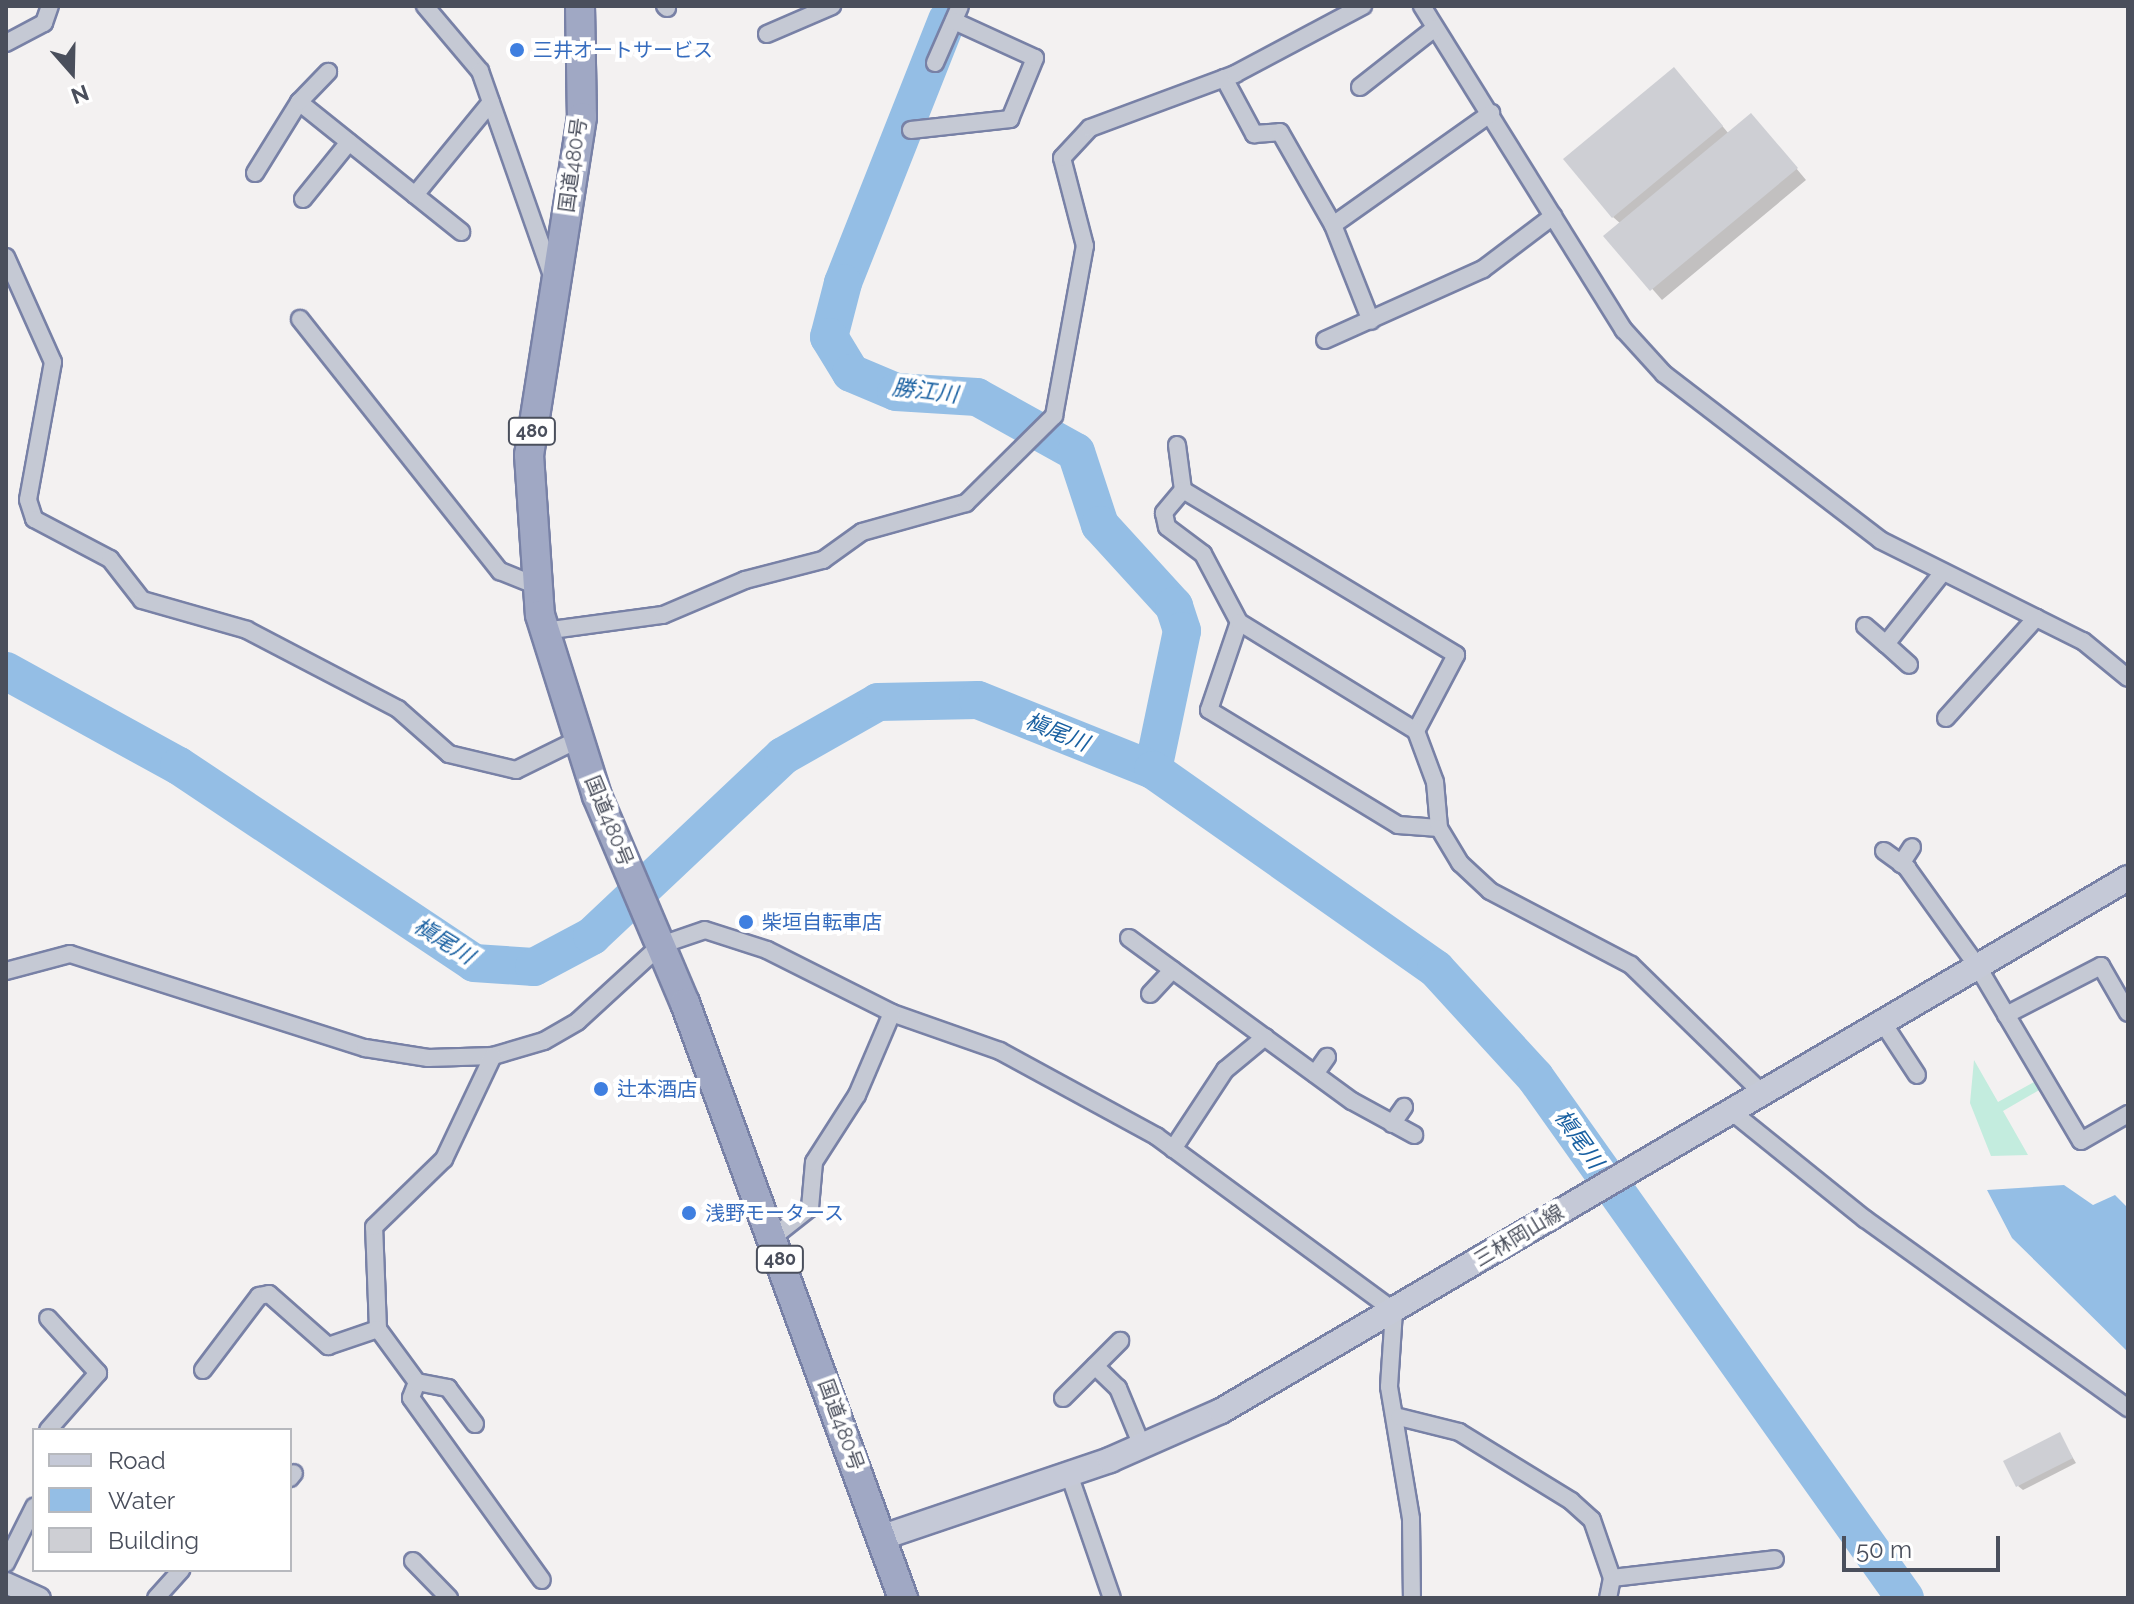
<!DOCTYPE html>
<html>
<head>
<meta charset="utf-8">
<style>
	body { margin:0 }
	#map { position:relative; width:2134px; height:1604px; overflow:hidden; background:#f3f1f1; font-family:Raleway,"Noto Sans JP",sans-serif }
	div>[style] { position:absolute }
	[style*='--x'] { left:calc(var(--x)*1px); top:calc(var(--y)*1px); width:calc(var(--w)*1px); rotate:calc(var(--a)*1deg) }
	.green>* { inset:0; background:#c3ecde }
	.water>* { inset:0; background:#94bee5 }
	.shadow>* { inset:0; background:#0003 }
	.river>* { height:38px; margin:-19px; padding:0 19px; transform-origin:19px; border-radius:19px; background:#94bee5 }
	.building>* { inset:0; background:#cecfd4 }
	.roads { filter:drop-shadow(2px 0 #7881a6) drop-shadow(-2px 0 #7881a6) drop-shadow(0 2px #7881a6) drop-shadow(0 -2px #7881a6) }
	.minor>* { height:16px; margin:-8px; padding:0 8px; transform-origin:8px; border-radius:8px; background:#c5c9d4 }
	.tertiary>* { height:20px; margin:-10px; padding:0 10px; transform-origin:10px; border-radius:10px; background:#c5c9d4 }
	.secondary>* { height:24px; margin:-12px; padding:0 12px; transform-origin:12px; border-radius:12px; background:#c5c9d7 }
	.trunk>* { height:28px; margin:-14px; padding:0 14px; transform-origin:14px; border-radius:14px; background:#a0a8c4 }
	.dots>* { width:22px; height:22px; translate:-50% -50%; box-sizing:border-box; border:4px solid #fff; border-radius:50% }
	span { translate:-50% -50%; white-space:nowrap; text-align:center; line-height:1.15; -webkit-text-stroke:8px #fff; paint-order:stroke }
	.shield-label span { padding:2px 6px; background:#fff; border:2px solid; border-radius:6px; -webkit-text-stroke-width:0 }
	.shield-label { font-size:18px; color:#4a4f5c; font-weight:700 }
	.shop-label { font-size:20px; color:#366cbe }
	.left { translate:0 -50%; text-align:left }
	.street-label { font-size:20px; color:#4a4f5c }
	.water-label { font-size:22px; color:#1960a1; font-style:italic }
	.frame { position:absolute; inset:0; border:8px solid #4a4f5c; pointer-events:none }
	.legend { position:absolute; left:32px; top:1428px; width:260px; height:144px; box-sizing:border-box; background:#fff; border:2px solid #b7b9be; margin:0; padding:10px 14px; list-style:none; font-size:24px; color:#4a4f5c }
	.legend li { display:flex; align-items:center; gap:16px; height:40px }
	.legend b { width:40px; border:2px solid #b7b9be }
	.north { position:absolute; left:32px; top:32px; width:80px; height:80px; -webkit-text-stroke:6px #fff; paint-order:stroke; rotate:160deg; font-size:22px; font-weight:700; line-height:32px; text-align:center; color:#4a4f5c }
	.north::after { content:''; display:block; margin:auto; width:28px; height:36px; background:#4a4f5c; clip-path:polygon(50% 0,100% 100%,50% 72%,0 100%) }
	.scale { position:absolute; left:1842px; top:1536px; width:158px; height:36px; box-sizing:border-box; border:4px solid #4a4f5c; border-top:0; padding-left:10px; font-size:24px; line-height:28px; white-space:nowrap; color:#4a4f5c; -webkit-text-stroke:6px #fff; paint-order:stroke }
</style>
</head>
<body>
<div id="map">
	<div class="green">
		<i style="clip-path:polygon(1974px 1060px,1998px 1102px,2036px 1081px,2041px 1089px,2003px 1111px,2028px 1155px,1991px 1156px,1970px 1103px)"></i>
	</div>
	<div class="water">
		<i style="clip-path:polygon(2064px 1185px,2093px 1205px,2115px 1195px,2128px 1208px,2128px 1352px,2012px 1238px,1987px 1190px)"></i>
	</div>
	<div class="shadow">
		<i style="clip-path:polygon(1684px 80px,1729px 134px,1761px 126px,1806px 180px,1662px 300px,1606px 236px,1621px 224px,1613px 217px)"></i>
		<i style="clip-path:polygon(2059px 1435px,2076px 1463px,2023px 1490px,2018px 1486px)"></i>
	</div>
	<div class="river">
		<i style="--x:947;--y:20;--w:283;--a:111.6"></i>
		<i style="--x:843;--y:283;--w:56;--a:104.5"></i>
		<i style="--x:829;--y:337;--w:42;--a:58.6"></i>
		<i style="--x:851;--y:373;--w:49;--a:22.9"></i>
		<i style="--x:896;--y:392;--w:81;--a:3.5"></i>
		<i style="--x:977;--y:397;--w:113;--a:29.1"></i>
		<i style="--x:1076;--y:452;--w:77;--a:71.8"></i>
		<i style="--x:1100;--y:525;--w:110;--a:47.6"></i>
		<i style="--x:1174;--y:606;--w:26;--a:72"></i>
		<i style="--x:1182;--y:631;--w:142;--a:101.8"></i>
		<i style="--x:6;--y:671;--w:197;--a:28.8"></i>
		<i style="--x:179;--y:766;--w:355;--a:33.7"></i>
		<i style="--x:474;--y:963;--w:60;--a:3.8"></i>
		<i style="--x:534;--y:967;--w:66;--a:-28.1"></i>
		<i style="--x:592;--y:936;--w:262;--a:-43.3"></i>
		<i style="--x:783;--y:756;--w:109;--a:-29.6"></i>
		<i style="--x:878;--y:702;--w:100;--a:-1.1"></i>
		<i style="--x:978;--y:700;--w:188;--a:21.8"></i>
		<i style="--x:1153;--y:770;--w:346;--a:35.1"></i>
		<i style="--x:1436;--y:969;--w:147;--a:47.5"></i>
		<i style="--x:1535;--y:1077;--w:639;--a:54.62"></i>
	</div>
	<div class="building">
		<i style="clip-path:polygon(1674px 67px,1723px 126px,1612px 218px,1563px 159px)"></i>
		<i style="clip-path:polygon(1751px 113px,1798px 168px,1650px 291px,1603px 236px)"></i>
		<i style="clip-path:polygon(2060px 1432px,2073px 1458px,2016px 1487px,2003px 1461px)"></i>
	</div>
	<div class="roads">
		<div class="minor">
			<i style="--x:425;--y:6;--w:85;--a:49.8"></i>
			<i style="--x:480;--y:71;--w:219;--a:70.6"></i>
			<i style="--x:665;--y:6;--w:3;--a:45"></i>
			<i style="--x:1422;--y:6;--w:382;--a:58.1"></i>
			<i style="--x:1624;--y:330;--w:59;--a:47.7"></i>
			<i style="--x:1664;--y:374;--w:272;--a:37.5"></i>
			<i style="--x:1880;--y:540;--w:227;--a:26.5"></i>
			<i style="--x:2083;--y:641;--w:58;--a:39.4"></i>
			<i style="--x:767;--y:34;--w:71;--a:-23.3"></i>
			<i style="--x:6;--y:43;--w:43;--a:-27.8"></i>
			<i style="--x:44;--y:23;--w:18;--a:-71"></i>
			<i style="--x:935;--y:63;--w:62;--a:-66.3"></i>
			<i style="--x:1224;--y:78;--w:64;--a:61.8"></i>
			<i style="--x:1254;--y:134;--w:26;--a:-4"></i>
			<i style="--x:1280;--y:132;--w:107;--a:60.3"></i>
			<i style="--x:1333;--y:225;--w:103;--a:68.4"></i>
			<i style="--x:1360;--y:87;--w:95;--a:-38.2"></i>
			<i style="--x:299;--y:102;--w:208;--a:38.7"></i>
			<i style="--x:911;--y:130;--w:100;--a:-6.3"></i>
			<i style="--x:1010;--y:119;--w:66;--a:-67.7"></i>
			<i style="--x:1035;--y:58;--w:89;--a:-155.4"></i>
			<i style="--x:255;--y:173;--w:84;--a:-58.2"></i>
			<i style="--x:299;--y:102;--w:42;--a:-46"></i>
			<i style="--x:415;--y:195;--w:120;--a:-50.7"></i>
			<i style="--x:303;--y:199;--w:73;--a:-51.1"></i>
			<i style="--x:1333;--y:225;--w:194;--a:-35.3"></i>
			<i style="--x:6;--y:257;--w:115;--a:65.9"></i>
			<i style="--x:53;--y:362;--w:140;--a:100.3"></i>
			<i style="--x:28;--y:500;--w:20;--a:72"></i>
			<i style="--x:34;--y:519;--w:86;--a:27.8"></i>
			<i style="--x:110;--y:559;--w:52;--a:52"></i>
			<i style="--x:142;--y:600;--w:109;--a:15.9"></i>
			<i style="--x:247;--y:630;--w:170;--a:27.6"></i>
			<i style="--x:398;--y:709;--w:68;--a:41.4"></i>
			<i style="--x:449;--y:754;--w:69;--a:13.4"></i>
			<i style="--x:516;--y:770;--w:68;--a:-26.2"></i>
			<i style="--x:300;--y:319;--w:322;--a:51.6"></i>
			<i style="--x:500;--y:571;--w:37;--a:22"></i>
			<i style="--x:1325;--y:340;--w:173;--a:-24.2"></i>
			<i style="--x:1483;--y:269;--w:88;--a:-37.1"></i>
			<i style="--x:1177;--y:445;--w:45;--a:82.4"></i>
			<i style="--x:1183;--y:490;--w:30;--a:130"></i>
			<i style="--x:1164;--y:513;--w:14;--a:78"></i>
			<i style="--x:1167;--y:527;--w:45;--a:36.9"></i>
			<i style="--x:1203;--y:554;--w:77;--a:62.1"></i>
			<i style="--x:1239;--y:622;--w:93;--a:108.8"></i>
			<i style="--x:1209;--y:710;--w:221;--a:31.3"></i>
			<i style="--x:1398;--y:825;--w:41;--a:4.2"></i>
			<i style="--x:1183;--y:490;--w:319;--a:31.1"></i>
			<i style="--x:1456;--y:655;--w:86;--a:117.8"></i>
			<i style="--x:1239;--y:622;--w:208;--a:31.6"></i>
			<i style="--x:1416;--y:731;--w:54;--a:69.6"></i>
			<i style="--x:1435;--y:782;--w:46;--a:85"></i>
			<i style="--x:1439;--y:828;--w:41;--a:59"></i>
			<i style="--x:1460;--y:863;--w:41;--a:43"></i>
			<i style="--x:1490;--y:891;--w:159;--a:27.7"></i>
			<i style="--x:1631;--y:965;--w:183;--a:44.3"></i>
			<i style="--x:1865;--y:626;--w:28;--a:41"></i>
			<i style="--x:1886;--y:644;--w:92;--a:-51.6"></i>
			<i style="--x:544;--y:631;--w:120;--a:-7.7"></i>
			<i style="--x:663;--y:615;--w:89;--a:-23.1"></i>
			<i style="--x:745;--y:580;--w:81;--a:-14.4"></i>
			<i style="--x:823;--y:560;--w:48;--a:-35.7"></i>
			<i style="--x:862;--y:532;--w:108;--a:-15.6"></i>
			<i style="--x:966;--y:503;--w:124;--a:-44.7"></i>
			<i style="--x:1054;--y:416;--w:173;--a:-79.7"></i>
			<i style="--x:1085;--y:246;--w:91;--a:-104.6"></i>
			<i style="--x:1062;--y:158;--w:41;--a:-47"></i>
			<i style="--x:1090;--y:128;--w:155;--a:-20.4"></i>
			<i style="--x:1235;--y:74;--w:145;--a:-28"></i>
			<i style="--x:1886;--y:644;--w:31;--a:42"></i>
			<i style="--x:1946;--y:718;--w:135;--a:-48"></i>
			<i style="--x:1884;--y:851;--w:29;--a:36"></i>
			<i style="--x:1907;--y:868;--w:122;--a:54.4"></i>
			<i style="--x:1978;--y:967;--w:202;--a:59.4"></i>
			<i style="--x:2081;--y:1141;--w:54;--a:-29.9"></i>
			<i style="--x:1901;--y:864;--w:20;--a:-57"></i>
			<i style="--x:1129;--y:938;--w:276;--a:36.2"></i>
			<i style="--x:1352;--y:1101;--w:71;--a:28.7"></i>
			<i style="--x:6;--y:971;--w:66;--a:-14.9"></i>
			<i style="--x:70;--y:954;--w:310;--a:17.7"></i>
			<i style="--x:365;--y:1048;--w:64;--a:9"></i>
			<i style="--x:428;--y:1058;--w:65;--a:-1.8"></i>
			<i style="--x:493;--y:1056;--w:53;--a:-16.4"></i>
			<i style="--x:544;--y:1041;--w:39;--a:-30"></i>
			<i style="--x:578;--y:1021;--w:113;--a:-42.5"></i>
			<i style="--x:661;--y:945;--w:46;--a:-18.8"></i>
			<i style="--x:705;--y:930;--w:65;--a:17.9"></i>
			<i style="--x:767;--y:950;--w:140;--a:26.7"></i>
			<i style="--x:892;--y:1013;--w:114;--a:19.4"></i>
			<i style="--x:1000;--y:1051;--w:178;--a:28.6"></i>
			<i style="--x:1156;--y:1136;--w:295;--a:36.3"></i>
			<i style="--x:1394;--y:1311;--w:76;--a:93.8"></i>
			<i style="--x:1389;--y:1387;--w:134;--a:80.5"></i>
			<i style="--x:1411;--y:1519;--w:79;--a:89.3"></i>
			<i style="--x:1150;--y:994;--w:33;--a:-47"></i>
			<i style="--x:2006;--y:1015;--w:107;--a:-27.3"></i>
			<i style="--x:2101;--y:966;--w:54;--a:60.1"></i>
			<i style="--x:1883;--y:1023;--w:62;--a:56.8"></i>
			<i style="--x:1315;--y:1074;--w:21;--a:-55"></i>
			<i style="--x:1731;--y:1111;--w:172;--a:38.9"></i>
			<i style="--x:1865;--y:1219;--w:324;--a:35.7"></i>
			<i style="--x:1392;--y:1124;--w:21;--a:-55"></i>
			<i style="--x:1173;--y:1149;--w:95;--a:-56.6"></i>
			<i style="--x:1225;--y:1070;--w:52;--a:-39.5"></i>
			<i style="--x:772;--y:1238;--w:48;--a:-38.3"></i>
			<i style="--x:810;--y:1208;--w:46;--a:-85"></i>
			<i style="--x:814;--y:1162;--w:80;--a:-57.3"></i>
			<i style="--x:857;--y:1095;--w:89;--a:-66.9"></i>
			<i style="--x:378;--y:1329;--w:102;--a:-92.2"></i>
			<i style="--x:374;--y:1227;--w:98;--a:-44.2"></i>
			<i style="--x:444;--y:1159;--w:114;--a:-64.6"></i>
			<i style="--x:1095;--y:1366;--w:32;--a:44"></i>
			<i style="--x:1118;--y:1388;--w:63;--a:67.5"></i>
			<i style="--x:203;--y:1370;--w:93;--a:-52.9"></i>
			<i style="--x:259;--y:1296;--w:10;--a:-11"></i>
			<i style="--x:269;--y:1294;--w:79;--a:41.4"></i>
			<i style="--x:328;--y:1346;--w:53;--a:-18.8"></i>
			<i style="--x:378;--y:1329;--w:66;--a:53.7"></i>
			<i style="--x:417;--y:1382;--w:17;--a:111"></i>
			<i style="--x:411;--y:1398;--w:224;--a:54.3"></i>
			<i style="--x:417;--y:1382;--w:32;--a:11"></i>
			<i style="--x:448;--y:1388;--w:45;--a:53.1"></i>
			<i style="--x:1063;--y:1398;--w:81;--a:-45"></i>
			<i style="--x:1399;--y:1417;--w:62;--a:14"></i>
			<i style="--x:1459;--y:1432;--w:132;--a:31.6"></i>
			<i style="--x:1571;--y:1501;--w:28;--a:42"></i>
			<i style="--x:1592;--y:1520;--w:61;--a:71"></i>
			<i style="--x:1612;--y:1578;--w:20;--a:101"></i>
			<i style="--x:48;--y:1430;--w:76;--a:-48.7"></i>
			<i style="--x:98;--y:1373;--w:74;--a:-132.3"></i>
			<i style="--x:1069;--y:1474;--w:131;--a:70.9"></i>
			<i style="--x:290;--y:1478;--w:6;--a:-51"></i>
			<i style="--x:413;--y:1561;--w:52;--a:45.8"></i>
			<i style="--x:6;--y:1563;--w:63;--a:-63.4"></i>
			<i style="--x:1612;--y:1578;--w:164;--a:-6.6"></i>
			<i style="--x:156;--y:1598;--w:38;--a:-48"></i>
		</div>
		<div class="tertiary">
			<i style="--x:6;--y:1583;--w:37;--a:24"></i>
		</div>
		<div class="secondary">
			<i style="--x:883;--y:1537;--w:240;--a:-18.7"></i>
			<i style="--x:1110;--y:1460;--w:121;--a:-23.8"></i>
			<i style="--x:1221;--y:1411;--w:1052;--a:-30.44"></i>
		</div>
		<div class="trunk">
			<i style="--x:580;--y:6;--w:111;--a:89"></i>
			<i style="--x:582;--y:117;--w:342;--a:98.9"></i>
			<i style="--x:529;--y:455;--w:160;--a:86.1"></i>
			<i style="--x:540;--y:615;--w:190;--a:72.5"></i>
			<i style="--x:597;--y:796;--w:225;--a:67"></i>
			<i style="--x:685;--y:1003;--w:634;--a:69.88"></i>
		</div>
	</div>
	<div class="dots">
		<i style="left:517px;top:50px;background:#3f7fe0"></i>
		<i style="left:746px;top:922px;background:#3f7fe0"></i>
		<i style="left:601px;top:1089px;background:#3f7fe0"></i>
		<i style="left:689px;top:1213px;background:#3f7fe0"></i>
	</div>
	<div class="shield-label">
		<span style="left:532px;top:431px">480</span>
		<span style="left:780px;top:1259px">480</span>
	</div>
	<div class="shop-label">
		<span class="left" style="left:533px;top:50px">三井オートサービス</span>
		<span class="left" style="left:762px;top:922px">柴垣自転車店</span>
		<span class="left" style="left:617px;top:1089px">辻本酒店</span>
		<span class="left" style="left:705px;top:1213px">浅野モータース</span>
	</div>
	<div class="street-label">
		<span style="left:573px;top:165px;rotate:-82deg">国道480号</span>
		<span style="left:609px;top:821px;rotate:68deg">国道480号</span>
		<span style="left:1519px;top:1236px;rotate:-31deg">三林岡山線</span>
		<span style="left:841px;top:1425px;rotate:70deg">国道480号</span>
	</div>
	<div class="water-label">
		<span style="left:925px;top:391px;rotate:7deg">勝江川</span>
		<span style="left:1057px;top:732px;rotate:22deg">槇尾川</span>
		<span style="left:444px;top:941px;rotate:32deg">槇尾川</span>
		<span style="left:1579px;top:1139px;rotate:55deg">槇尾川</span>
	</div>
	<div class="frame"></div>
	<ul class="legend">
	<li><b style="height:10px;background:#c5c9d7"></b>Road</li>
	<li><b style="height:22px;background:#94bee5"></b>Water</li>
	<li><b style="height:22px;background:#cecfd4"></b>Building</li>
	</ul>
	<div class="north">N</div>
	<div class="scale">50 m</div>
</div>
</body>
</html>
